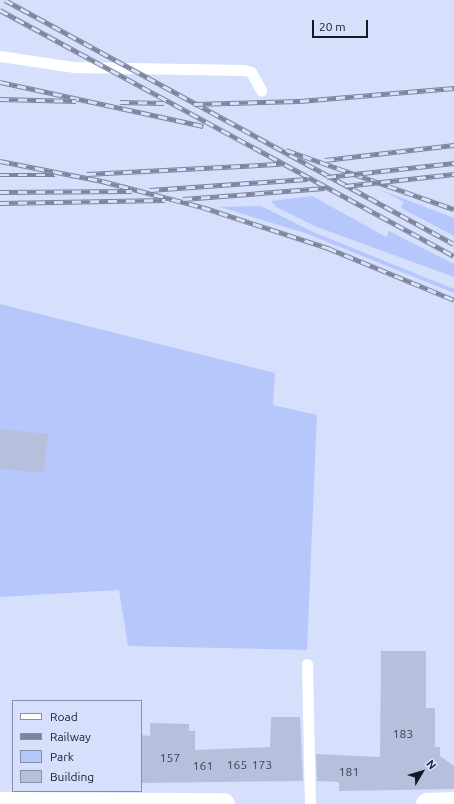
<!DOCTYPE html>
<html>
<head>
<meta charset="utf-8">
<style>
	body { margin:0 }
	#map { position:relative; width:454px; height:804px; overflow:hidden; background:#d6e0fd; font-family:Ubuntu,sans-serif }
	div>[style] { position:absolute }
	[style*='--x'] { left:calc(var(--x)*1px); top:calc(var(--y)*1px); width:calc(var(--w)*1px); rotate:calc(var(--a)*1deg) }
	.green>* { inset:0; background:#b6c8fb }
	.building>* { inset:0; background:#b6c0dc }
	.service>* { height:11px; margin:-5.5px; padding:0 5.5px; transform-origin:5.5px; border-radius:5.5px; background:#fff }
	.minor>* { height:22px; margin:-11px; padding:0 11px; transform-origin:11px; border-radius:11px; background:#fff }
	.rail>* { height:4.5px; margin-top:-2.25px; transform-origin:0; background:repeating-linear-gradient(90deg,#d6e0fd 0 9px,#7e859a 0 18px); box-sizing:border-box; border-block:1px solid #7e859a }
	span { translate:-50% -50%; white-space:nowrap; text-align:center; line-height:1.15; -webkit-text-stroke:3.5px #d6e0fd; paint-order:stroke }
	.number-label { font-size:12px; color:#3d4351 }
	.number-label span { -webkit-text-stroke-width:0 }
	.legend { position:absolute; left:12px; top:700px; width:130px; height:92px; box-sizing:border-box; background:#d6e0fd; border:1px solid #8990a6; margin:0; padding:5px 7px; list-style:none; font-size:12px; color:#151923 }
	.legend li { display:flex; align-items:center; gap:8px; height:20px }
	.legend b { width:20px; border:1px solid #8990a6 }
	.north { position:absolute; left:402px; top:752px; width:40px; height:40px; -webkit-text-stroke:3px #d6e0fd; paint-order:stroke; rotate:52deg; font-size:11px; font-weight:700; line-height:16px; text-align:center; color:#151923 }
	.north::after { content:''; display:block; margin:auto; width:14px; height:18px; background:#151923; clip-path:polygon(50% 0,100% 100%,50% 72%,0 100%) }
	.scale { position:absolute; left:312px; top:20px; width:56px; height:18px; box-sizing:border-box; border:2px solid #151923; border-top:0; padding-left:5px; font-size:12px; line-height:14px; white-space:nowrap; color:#151923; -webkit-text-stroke:3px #d6e0fd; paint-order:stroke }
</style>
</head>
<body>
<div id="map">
	<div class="green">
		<i style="clip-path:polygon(381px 190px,454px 218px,454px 236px,401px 208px,404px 202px)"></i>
		<i style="clip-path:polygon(312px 196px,386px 237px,389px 231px,454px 264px,454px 277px,317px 227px,276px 207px,271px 201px)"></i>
		<i style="clip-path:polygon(261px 206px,313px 232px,454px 289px,454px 293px,305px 233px,220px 207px)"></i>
		<i style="clip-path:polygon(0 304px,275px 373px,273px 405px,317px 415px,307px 650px,128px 646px,119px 590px,0 597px)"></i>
	</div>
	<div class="building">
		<i style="clip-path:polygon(0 429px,48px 434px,44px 473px,0 469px)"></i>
		<i style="clip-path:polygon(381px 651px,426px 651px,426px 708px,435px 708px,435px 747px,440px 747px,440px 756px,454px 766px,454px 789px,339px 791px,339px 782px,317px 781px,316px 754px,380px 757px)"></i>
		<i style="clip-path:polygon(271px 717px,300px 717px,303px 781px,141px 783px,141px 735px,150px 736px,150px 723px,189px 724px,189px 731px,195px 731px,195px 750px,270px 747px)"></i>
	</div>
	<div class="service">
		<i style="--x:0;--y:56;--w:75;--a:8.5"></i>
		<i style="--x:74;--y:67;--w:170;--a:1"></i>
		<i style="--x:244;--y:70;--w:7;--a:16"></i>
		<i style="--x:251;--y:72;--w:21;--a:61"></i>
		<i style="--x:307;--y:664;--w:140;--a:88.8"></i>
	</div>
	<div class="minor">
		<i style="--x:0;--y:803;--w:224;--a:0.3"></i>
		<i style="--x:427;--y:804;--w:27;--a:-2"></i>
	</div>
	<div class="rail">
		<i style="--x:5;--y:0;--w:511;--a:28.52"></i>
		<i style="--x:0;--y:10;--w:516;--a:28.45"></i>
		<i style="--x:0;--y:82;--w:208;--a:12.2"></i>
		<i style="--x:0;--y:99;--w:76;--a:1.5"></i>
		<i style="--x:120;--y:102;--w:44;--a:1.3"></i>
		<i style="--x:194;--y:104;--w:106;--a:-1.6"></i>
		<i style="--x:300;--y:101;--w:155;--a:-4.8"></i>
		<i style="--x:286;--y:150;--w:178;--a:19.4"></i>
		<i style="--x:325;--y:160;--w:130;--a:-6.6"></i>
		<i style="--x:0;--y:161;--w:104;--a:11.1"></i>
		<i style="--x:102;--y:181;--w:103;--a:14.6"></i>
		<i style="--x:202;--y:207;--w:133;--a:18"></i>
		<i style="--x:328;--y:248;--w:136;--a:22.4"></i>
		<i style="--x:87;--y:174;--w:194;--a:-3"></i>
		<i style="--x:0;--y:175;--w:55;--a:0"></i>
		<i style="--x:327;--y:177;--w:128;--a:-6.3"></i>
		<i style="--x:345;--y:186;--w:110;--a:-6.3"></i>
		<i style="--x:150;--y:190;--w:158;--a:-4"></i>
		<i style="--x:0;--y:192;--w:132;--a:-0.4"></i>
		<i style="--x:183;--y:199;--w:142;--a:-4.4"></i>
		<i style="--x:0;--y:203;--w:165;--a:-1"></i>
	</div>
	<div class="number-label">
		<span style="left:403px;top:734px">183</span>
		<span style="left:170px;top:758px">157</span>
		<span style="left:237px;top:765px">165</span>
		<span style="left:262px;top:765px">173</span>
		<span style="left:203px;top:766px">161</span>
		<span style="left:349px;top:772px">181</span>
	</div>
	<ul class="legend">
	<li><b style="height:5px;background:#fff"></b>Road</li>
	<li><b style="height:5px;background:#7e859a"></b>Railway</li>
	<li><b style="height:11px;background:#b6c8fb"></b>Park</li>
	<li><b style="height:11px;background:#b6c0dc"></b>Building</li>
	</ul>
	<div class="north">N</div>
	<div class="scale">20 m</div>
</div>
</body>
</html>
